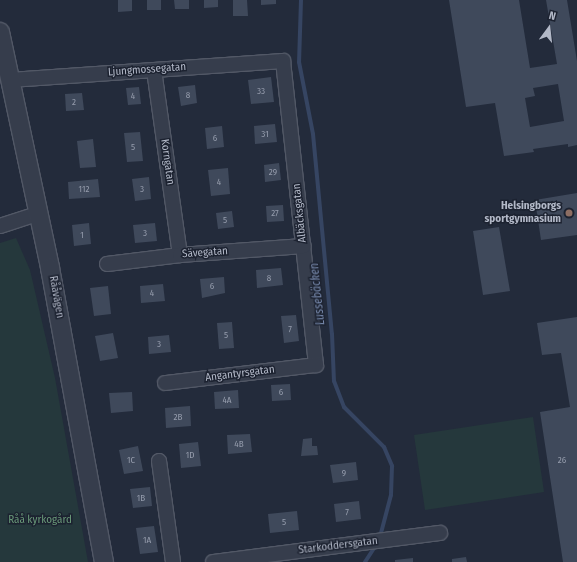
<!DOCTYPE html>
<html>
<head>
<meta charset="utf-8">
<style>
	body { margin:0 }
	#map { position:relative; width:577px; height:562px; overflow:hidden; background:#232b3b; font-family:"Fira Sans Condensed",sans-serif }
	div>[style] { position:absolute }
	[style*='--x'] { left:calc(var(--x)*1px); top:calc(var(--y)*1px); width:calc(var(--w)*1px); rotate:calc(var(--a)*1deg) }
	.green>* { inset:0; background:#25383c }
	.stream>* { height:4px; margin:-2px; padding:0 2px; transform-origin:2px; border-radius:2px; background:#364562 }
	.building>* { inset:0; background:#3f495b }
	.roads { filter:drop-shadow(1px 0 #525866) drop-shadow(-1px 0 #525866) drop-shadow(0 1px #525866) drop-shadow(0 -1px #525866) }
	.minor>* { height:14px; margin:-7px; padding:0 7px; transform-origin:7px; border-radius:7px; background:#363d4c }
	.tertiary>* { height:18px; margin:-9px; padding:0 9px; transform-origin:9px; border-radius:9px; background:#363d4c }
	.dots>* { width:11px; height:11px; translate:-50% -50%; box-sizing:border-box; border:2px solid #1c2230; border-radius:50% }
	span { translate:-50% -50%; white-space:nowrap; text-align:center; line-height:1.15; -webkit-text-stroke:3px #1c2230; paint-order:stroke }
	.number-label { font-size:9px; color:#959cac }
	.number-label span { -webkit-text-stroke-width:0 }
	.street-label { font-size:11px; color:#b2b8c7 }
	.poi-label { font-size:11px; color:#b2b8c7; font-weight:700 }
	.right { translate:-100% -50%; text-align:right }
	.park-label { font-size:11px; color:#699878 }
	.water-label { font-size:12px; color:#7a8caf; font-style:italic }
	.north { position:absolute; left:529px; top:8px; width:40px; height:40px; -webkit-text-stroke:3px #1c2230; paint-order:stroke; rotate:15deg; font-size:11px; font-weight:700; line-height:16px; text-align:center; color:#b2b8c7 }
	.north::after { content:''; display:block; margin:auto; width:14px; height:18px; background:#b2b8c7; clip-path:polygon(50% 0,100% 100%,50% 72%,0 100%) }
</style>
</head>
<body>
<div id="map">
	<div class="green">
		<i style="clip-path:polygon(16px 238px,30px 270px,55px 378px,88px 562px,0 562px,0 243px)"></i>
		<i style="clip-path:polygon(533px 417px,544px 492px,425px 510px,414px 435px)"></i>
	</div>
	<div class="stream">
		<i style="--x:301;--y:0;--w:62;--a:91.8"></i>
		<i style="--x:299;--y:62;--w:73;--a:79"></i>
		<i style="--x:313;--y:134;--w:201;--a:84.6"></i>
		<i style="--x:332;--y:334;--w:47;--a:87.6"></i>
		<i style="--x:334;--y:381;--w:28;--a:69"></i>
		<i style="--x:344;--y:407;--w:57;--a:45"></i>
		<i style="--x:384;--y:447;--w:21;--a:67"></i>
		<i style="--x:392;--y:466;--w:29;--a:92"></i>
		<i style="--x:391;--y:495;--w:43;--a:104.7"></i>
		<i style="--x:365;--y:562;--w:20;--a:-57"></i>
	</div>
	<div class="building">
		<i style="clip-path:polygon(118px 0,132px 0,132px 11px,118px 12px)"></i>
		<i style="clip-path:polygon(147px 0,161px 0,161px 10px,147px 10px)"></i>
		<i style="clip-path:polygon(174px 0,189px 0,189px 9px,175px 9px)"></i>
		<i style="clip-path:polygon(204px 0,218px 0,218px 7px,204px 8px)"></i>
		<i style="clip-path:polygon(233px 0,247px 0,248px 16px,233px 16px)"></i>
		<i style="clip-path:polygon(261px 0,276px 0,276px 4px,261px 5px)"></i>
		<i style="clip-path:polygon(evenodd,449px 0,519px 0,530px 68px,557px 64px,546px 0,567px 0,577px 61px,577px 145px,568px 147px,568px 144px,533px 149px,534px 152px,504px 156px,495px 103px,466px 107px,449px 0,558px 84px,564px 121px,530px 127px,525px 98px,535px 96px,533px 88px,558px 84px)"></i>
		<i style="clip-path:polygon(271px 77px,274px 102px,251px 104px,248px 80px)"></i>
		<i style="clip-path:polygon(195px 85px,197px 103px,181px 106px,178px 87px)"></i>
		<i style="clip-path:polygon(139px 87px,141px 104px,128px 105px,126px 88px)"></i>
		<i style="clip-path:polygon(82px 93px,84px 110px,66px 111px,65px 94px)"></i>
		<i style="clip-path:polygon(275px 124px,277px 142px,255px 144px,254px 126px)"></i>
		<i style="clip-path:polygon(222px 126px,224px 147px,207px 149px,205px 128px)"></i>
		<i style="clip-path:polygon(140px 132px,143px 161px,127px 162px,124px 133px)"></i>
		<i style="clip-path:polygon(93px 139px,96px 167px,80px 168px,77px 141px)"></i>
		<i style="clip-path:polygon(279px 163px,281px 180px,265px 182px,264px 165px)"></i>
		<i style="clip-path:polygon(228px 168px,230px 194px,211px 196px,208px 170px)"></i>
		<i style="clip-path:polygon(149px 177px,151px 199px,135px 201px,132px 179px)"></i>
		<i style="clip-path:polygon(98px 179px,100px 197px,69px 199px,68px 182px)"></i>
		<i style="clip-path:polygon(577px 193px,577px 235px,541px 240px,535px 200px)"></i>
		<i style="clip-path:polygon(283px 205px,284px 221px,267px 222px,266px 206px)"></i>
		<i style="clip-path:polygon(232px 211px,234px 227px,218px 229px,216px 213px)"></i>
		<i style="clip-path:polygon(89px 223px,91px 244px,74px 246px,72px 225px)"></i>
		<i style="clip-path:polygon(155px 223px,157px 241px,135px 243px,133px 225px)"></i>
		<i style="clip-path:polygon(499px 227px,510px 291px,483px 295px,473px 231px)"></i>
		<i style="clip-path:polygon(281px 268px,283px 285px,257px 288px,256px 270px)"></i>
		<i style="clip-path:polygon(224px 277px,225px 293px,202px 298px,200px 279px)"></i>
		<i style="clip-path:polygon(163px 284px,165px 301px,141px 303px,140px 286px)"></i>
		<i style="clip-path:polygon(108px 286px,111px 314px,94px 316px,90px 288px)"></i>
		<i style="clip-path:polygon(296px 315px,299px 341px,284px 343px,281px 316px)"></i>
		<i style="clip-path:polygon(577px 317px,577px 562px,563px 562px,540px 412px,570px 407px,561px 353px,542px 355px,537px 323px)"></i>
		<i style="clip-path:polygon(232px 322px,234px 348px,219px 349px,217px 323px)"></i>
		<i style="clip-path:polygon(113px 333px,118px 358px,100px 361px,95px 336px)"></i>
		<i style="clip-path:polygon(169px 335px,171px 352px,149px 354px,148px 337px)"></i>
		<i style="clip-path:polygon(290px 384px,291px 400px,272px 401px,271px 385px)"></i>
		<i style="clip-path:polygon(238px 390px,239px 408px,215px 409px,214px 392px)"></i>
		<i style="clip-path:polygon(132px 392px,133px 411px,111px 413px,109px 393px)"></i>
		<i style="clip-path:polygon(190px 406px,191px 426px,166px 428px,165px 408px)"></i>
		<i style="clip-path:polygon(250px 434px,252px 452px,228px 454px,227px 435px)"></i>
		<i style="clip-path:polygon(312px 438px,312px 446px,317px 446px,318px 455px,301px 456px,303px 439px)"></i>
		<i style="clip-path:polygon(198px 442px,201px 466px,181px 468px,179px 444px)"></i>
		<i style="clip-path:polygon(138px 446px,143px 471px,124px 474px,119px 450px)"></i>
		<i style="clip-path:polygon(356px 462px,358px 480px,333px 483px,330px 465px)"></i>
		<i style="clip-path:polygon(150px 487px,152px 506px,133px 508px,130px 489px)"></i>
		<i style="clip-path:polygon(359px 501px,361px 519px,336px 522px,334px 504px)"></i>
		<i style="clip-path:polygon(297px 511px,299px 530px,270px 533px,268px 514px)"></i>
		<i style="clip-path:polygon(154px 526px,158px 552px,140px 554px,136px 528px)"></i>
		<i style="clip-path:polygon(466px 557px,467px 562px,452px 562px,452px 559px)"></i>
		<i style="clip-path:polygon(413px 558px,413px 562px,395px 562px,395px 560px)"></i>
	</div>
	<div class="roads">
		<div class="minor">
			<i style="--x:154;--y:70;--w:187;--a:82"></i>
			<i style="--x:10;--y:80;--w:274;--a:-4"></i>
			<i style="--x:283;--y:61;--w:306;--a:83.8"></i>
			<i style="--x:316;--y:365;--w:152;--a:173.2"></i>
			<i style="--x:0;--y:226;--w:40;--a:-18"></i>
			<i style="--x:107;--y:264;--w:74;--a:-7"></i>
			<i style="--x:180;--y:255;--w:124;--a:-4.2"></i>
			<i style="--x:159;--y:461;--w:102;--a:82.1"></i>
			<i style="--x:213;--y:562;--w:229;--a:-7.3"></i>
		</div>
		<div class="tertiary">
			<i style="--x:0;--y:32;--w:241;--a:78"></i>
			<i style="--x:50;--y:268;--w:299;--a:79.6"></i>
		</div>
	</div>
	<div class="dots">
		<i style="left:569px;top:213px;background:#8d6e63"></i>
	</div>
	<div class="number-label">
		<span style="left:261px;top:91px">33</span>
		<span style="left:188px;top:95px">8</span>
		<span style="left:133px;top:96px">4</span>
		<span style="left:74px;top:102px">2</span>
		<span style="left:265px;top:134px">31</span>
		<span style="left:215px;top:138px">6</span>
		<span style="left:133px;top:147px">5</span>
		<span style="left:273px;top:172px">29</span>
		<span style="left:219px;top:182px">4</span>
		<span style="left:84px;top:189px">112</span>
		<span style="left:142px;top:189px">3</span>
		<span style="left:275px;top:213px">27</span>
		<span style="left:225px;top:220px">5</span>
		<span style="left:145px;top:233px">3</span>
		<span style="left:82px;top:235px">1</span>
		<span style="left:269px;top:278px">8</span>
		<span style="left:212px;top:286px">6</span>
		<span style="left:152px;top:293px">4</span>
		<span style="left:290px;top:329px">7</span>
		<span style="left:226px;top:335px">5</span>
		<span style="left:159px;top:344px">3</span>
		<span style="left:281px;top:392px">6</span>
		<span style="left:227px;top:400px">4A</span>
		<span style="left:178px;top:417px">2B</span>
		<span style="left:239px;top:444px">4B</span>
		<span style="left:190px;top:455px">1D</span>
		<span style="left:131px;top:460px">1C</span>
		<span style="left:562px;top:460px">26</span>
		<span style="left:344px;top:473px">9</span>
		<span style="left:141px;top:498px">1B</span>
		<span style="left:347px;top:512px">7</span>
		<span style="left:284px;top:522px">5</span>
		<span style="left:147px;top:540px">1A</span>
	</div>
	<div class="street-label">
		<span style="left:147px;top:70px;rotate:-4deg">Ljungmossegatan</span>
		<span style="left:167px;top:162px;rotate:82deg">Korngatan</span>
		<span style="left:300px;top:213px;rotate:-96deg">Albäcksgatan</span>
		<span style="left:205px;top:253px;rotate:-4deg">Sävegatan</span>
		<span style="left:56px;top:297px;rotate:80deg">Rååvägen</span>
		<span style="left:240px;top:374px;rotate:-7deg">Angantyrsgatan</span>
		<span style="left:338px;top:546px;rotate:-7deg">Starkoddersgatan</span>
	</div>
	<div class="poi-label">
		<span class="right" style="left:561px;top:213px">Helsingborgs<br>sportgymnasium</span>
	</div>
	<div class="park-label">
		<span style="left:40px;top:520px">Råå kyrkogård</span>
	</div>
	<div class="water-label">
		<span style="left:318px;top:294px;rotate:-96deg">Lussebäcken</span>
	</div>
	<div class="north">N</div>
</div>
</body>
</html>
